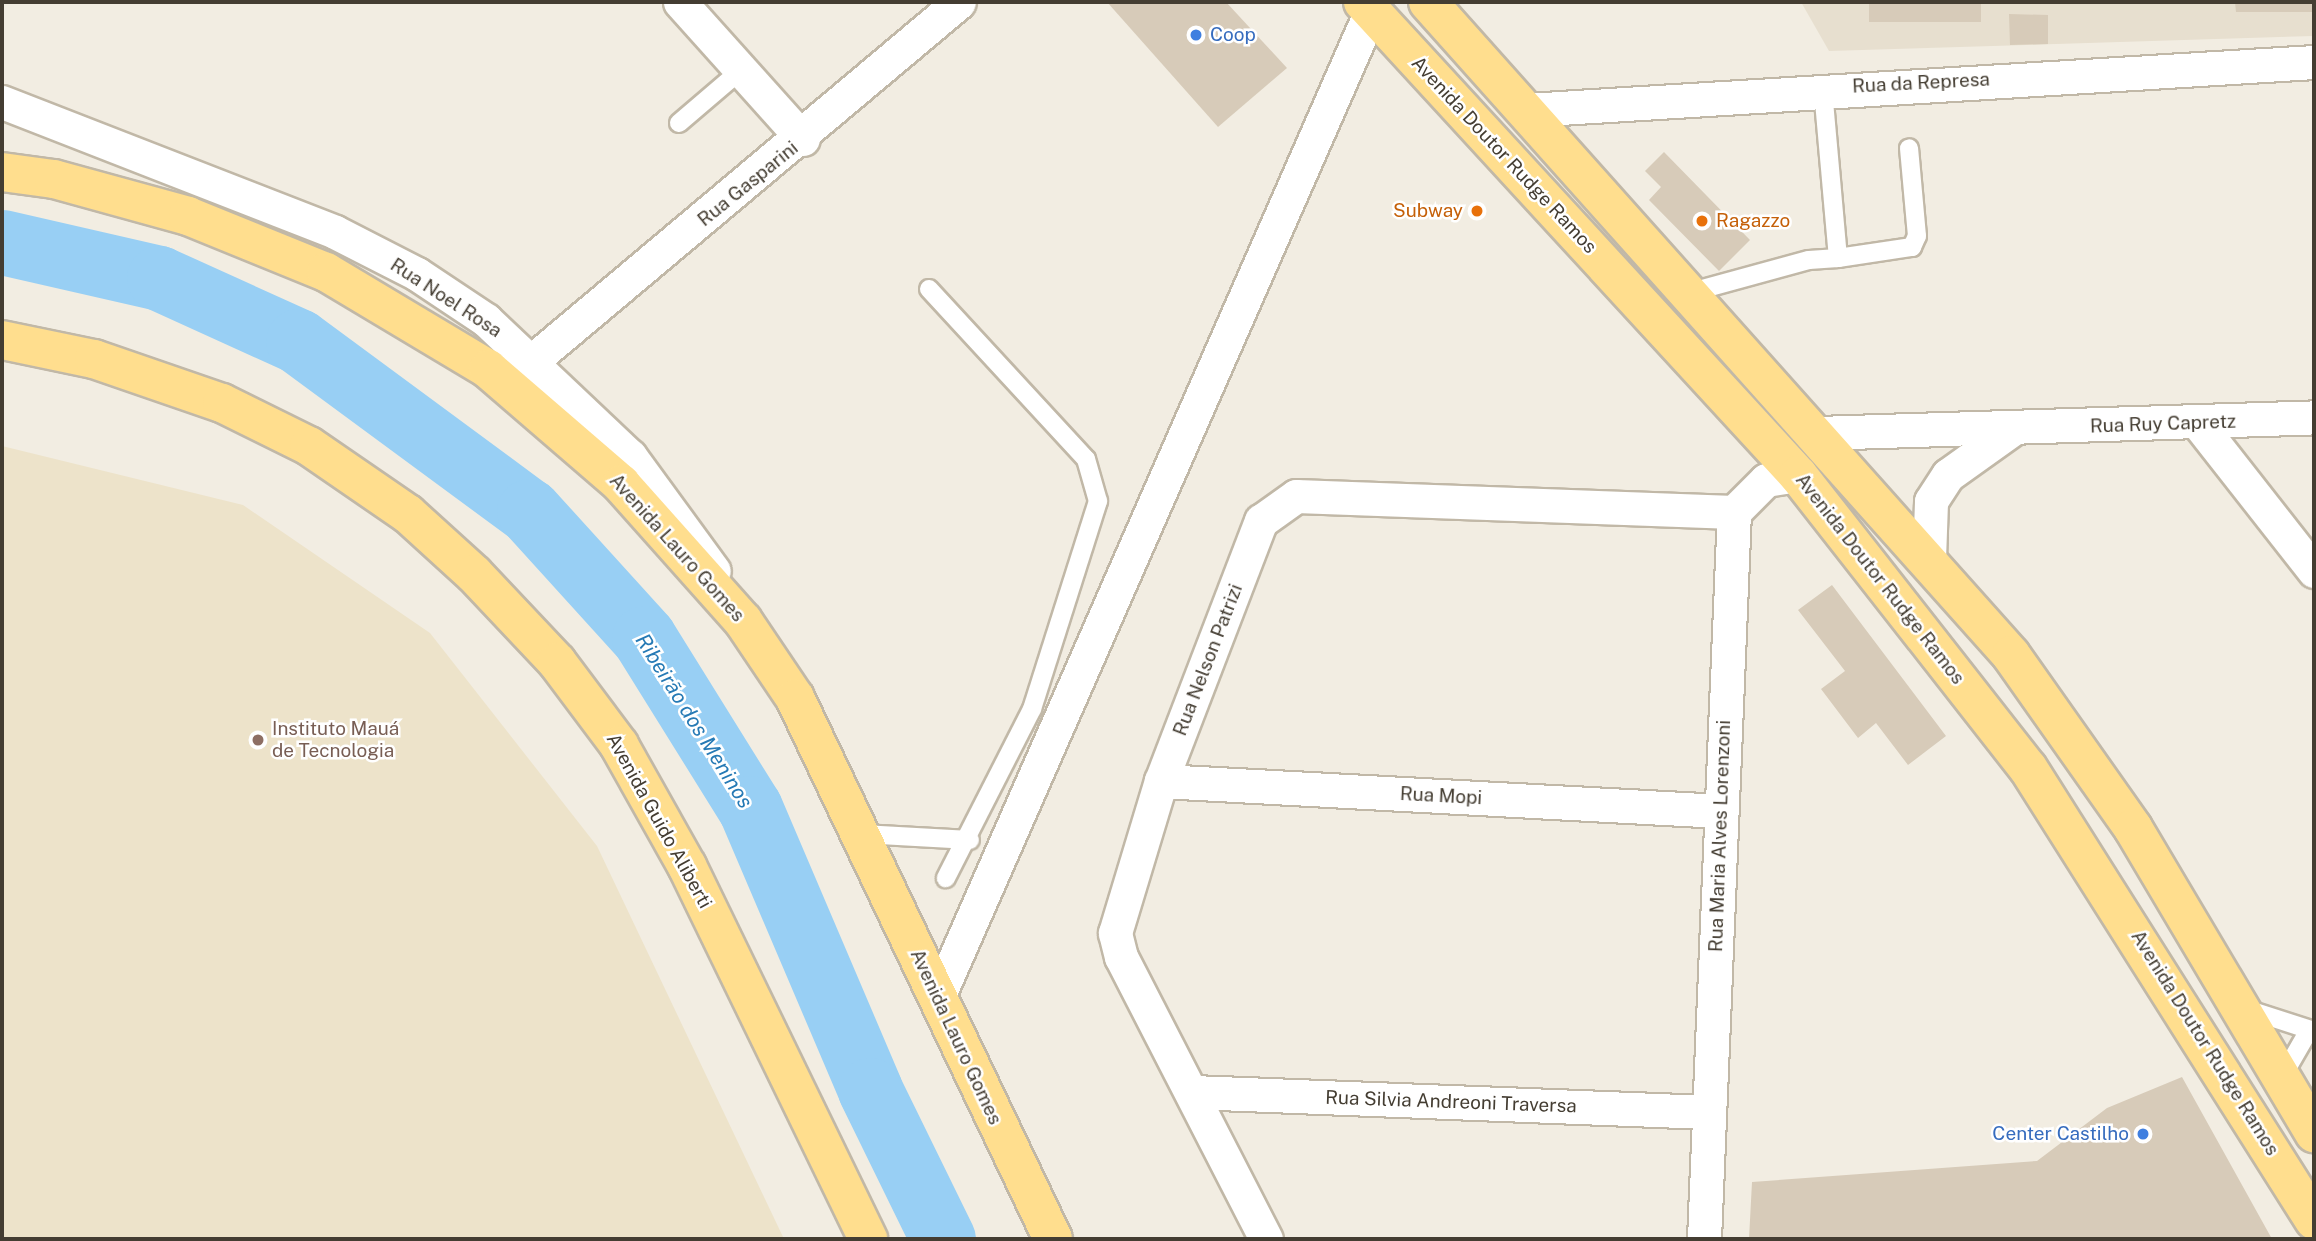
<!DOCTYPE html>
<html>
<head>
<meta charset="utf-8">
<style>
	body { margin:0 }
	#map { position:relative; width:2316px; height:1241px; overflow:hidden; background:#f2ede2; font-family:"Public Sans",sans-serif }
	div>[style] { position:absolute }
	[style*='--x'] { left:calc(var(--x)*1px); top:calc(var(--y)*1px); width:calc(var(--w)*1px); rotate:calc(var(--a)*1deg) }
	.residential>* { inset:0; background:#e7dfcf }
	.education>* { inset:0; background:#ede3ca }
	.river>* { height:65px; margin:-32.5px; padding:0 32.5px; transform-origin:32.5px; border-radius:32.5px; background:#98cff4 }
	.building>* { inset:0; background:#d7cbb9 }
	.roads { filter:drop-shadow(2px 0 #c1b8a7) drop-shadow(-2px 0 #c1b8a7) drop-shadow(0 2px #c1b8a7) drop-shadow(0 -2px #c1b8a7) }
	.service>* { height:18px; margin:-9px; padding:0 9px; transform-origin:9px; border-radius:9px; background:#fff }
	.minor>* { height:33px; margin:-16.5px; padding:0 16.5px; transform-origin:16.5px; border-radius:16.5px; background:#fff }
	.primary>* { height:38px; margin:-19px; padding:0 19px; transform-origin:19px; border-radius:19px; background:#ffde8e }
	.dots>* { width:19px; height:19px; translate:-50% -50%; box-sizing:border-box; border:4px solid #fff; border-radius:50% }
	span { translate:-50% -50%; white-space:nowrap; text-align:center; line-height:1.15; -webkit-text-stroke:5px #fff; paint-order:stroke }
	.shop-label { font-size:19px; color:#366cbe }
	.left { translate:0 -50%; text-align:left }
	.right { translate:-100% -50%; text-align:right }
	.street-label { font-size:19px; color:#443d32 }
	.food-label { font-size:19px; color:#c56008 }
	.education-label { font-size:19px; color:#785e54 }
	.water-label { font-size:21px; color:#267ab5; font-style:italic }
	.frame { position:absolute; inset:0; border:4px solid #443d32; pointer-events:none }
</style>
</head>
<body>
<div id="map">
	<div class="residential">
		<i style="clip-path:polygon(1801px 2px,2314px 2px,2314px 36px,1829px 51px)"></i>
	</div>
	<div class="education">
		<i style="clip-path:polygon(2px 446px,243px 505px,430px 633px,597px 846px,784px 1239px,2px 1239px)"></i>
	</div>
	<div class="river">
		<i style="--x:2;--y:242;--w:161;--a:12.9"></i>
		<i style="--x:159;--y:278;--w:153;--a:24.4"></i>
		<i style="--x:298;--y:341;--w:287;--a:36.4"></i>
		<i style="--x:529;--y:511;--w:171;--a:47.8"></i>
		<i style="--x:644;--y:638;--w:200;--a:58.1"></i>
		<i style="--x:750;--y:808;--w:306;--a:66.9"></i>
		<i style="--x:870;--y:1090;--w:166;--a:63.9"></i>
	</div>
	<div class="building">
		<i style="clip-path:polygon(1107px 2px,1226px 2px,1287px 68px,1218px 127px)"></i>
		<i style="clip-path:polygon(1869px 2px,1981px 2px,1981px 22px,1869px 22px)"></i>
		<i style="clip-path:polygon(2235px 2px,2314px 2px,2314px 12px,2236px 12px)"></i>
		<i style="clip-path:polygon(2009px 14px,2048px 15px,2048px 44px,2010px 45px)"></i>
		<i style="clip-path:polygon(1664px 152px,1750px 240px,1719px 271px,1649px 200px,1661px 187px,1645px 171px)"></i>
		<i style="clip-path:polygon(1832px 585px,1946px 736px,1908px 765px,1876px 723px,1858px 738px,1821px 689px,1845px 671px,1798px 610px)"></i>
		<i style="clip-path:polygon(2182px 1077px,2272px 1239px,1749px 1239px,1752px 1182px,2037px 1161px,2107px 1108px)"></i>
	</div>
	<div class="roads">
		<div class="service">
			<i style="--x:679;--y:123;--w:82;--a:-40.5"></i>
			<i style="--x:1838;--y:258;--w:75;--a:-8.5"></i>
			<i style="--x:1912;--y:247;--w:12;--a:-66"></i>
			<i style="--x:1917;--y:236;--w:88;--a:-95.2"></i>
			<i style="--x:929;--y:289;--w:231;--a:47.3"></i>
			<i style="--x:1086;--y:459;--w:44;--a:74.1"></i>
			<i style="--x:1098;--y:501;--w:218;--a:107.6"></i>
			<i style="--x:1032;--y:709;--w:190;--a:117"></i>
			<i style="--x:1688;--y:293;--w:125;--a:-15.3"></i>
			<i style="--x:1809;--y:260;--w:29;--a:-4"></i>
			<i style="--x:1838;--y:258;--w:170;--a:-95.1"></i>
			<i style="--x:862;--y:834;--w:108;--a:3.2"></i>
			<i style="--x:2246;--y:1009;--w:71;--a:17.9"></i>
			<i style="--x:2282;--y:1077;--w:52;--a:-60"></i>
		</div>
		<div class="minor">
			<i style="--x:680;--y:2;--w:184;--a:48.1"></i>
			<i style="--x:2;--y:102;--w:357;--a:21.3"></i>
			<i style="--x:335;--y:232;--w:92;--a:27.1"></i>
			<i style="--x:417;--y:274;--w:83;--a:33.7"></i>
			<i style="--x:486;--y:320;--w:198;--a:43.4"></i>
			<i style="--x:630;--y:456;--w:142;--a:53.9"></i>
			<i style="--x:1527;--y:110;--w:788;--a:-3.49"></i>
			<i style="--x:533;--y:360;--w:556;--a:-40.04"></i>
			<i style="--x:2198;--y:423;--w:188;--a:51.9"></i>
			<i style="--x:1817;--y:433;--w:497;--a:-1.8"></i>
			<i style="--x:1929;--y:559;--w:58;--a:-88"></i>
			<i style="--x:1931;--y:501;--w:31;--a:-57"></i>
			<i style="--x:1948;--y:475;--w:77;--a:-35.5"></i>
			<i style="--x:1161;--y:781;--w:561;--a:3.07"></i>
			<i style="--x:938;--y:997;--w:1077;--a:-66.29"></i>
			<i style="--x:1192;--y:1092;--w:517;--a:2.22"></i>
			<i style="--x:1266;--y:1239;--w:317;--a:-117.2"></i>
			<i style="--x:1121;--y:957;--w:25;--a:-104"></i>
			<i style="--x:1115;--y:933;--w:159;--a:-73.2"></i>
			<i style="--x:1161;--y:781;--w:279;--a:-69"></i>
			<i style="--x:1261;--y:521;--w:43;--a:-35.5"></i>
			<i style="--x:1296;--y:496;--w:438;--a:2.1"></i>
			<i style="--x:1704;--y:1239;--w:728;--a:-87.64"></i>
			<i style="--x:1734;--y:512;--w:45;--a:-45"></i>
			<i style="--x:1766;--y:480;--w:32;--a:-9"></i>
		</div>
		<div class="primary">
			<i style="--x:1363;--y:2;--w:643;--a:47.4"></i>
			<i style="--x:1798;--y:475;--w:372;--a:51.9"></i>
			<i style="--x:2028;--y:768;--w:535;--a:57.68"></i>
			<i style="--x:1428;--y:2;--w:875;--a:48.24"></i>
			<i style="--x:2011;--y:655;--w:212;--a:54.8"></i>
			<i style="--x:2133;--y:828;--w:355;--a:59.3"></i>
			<i style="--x:2;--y:172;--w:52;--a:7.7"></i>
			<i style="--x:54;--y:179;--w:139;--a:15.4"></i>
			<i style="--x:188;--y:216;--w:149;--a:22.1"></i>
			<i style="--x:326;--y:272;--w:189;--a:30.9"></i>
			<i style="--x:488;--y:369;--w:176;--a:40.8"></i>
			<i style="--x:621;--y:484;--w:183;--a:48.3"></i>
			<i style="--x:743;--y:621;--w:93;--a:56"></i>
			<i style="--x:795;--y:698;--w:599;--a:64.5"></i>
			<i style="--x:2;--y:340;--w:94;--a:11.7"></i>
			<i style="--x:94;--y:359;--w:135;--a:19"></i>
			<i style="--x:222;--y:403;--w:97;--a:26.3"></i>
			<i style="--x:309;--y:446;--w:120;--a:34.5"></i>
			<i style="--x:408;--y:514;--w:89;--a:42.3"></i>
			<i style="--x:474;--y:574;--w:121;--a:46.7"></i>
			<i style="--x:557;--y:662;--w:104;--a:53.2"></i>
			<i style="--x:619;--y:745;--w:139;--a:60.7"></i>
			<i style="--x:687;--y:866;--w:415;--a:64.1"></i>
		</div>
	</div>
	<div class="dots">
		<i style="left:1196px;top:35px;background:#3f7fe0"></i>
		<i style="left:1477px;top:211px;background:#e8710a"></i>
		<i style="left:1702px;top:221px;background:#e8710a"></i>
		<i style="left:258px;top:740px;background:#8d6e63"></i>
		<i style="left:2143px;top:1134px;background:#3f7fe0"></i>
	</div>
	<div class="shop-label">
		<span class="left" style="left:1210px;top:35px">Coop</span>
		<span class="right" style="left:2129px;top:1134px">Center Castilho</span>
	</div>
	<div class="street-label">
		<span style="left:1921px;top:83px;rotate:-3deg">Rua da Represa</span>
		<span style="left:1504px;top:155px;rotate:47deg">Avenida Doutor Rudge Ramos</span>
		<span style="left:748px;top:184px;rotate:-39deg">Rua Gasparini</span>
		<span style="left:446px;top:298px;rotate:33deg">Rua Noel Rosa</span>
		<span style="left:2163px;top:424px;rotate:-2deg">Rua Ruy Capretz</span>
		<span style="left:677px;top:548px;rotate:48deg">Avenida Lauro Gomes</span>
		<span style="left:1880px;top:579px;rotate:52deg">Avenida Doutor Rudge Ramos</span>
		<span style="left:1208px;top:660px;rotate:-69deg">Rua Nelson Patrizi</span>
		<span style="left:1441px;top:796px;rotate:3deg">Rua Mopi</span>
		<span style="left:659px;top:821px;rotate:61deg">Avenida Guido Aliberti</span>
		<span style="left:1720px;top:836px;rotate:-88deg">Rua Maria Alves Lorenzoni</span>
		<span style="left:956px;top:1037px;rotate:65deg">Avenida Lauro Gomes</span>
		<span style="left:2205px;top:1043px;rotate:58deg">Avenida Doutor Rudge Ramos</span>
		<span style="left:1451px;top:1102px;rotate:2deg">Rua Silvia Andreoni Traversa</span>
	</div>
	<div class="food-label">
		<span class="right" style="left:1463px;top:211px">Subway</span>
		<span class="left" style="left:1716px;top:221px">Ragazzo</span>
	</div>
	<div class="education-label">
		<span class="left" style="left:272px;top:740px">Instituto Mauá<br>de Tecnologia</span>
	</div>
	<div class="water-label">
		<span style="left:694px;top:721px;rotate:58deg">Ribeirão dos Meninos</span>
	</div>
	<div class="frame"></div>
</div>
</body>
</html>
